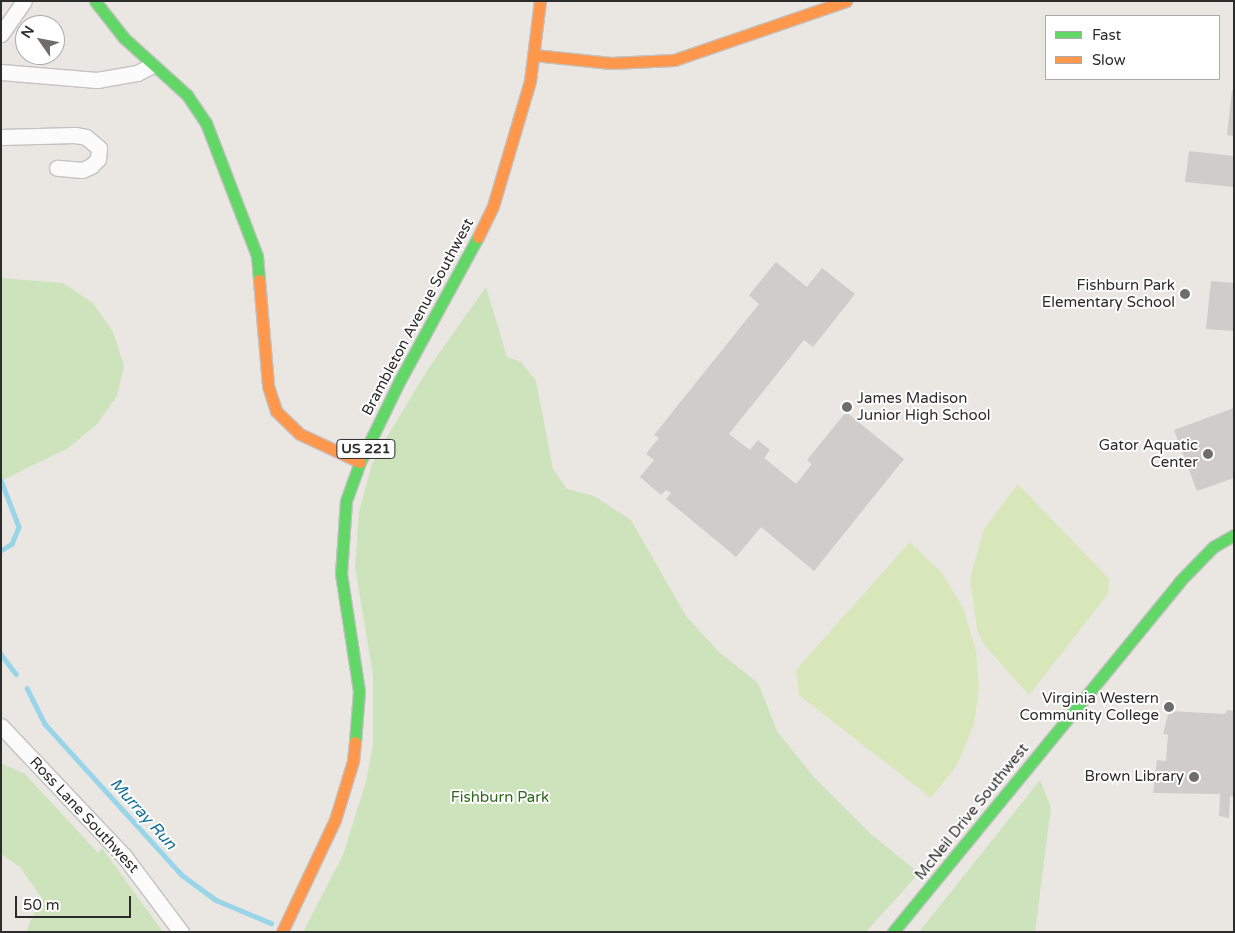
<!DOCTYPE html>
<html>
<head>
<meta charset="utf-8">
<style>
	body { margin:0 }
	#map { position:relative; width:1235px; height:933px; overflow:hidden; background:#eae6e2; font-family:"Varela Round",sans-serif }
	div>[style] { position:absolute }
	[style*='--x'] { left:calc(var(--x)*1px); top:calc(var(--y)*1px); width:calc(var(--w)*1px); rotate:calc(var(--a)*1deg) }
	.green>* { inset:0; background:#cde3bc }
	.pitch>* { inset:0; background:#d8e7ba }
	.stream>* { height:4.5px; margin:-2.25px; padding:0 2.25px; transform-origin:2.25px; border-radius:2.25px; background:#99d5e8 }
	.building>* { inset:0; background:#cfccc9 }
	.roads { filter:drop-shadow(1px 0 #c3c2c2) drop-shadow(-1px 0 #c3c2c2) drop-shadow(0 1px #c3c2c2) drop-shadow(0 -1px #c3c2c2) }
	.street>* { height:15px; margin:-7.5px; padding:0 7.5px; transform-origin:7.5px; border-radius:7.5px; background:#fcfbfb }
	.fast>* { height:11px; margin:-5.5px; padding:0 5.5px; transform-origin:5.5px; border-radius:5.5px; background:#63d668 }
	.slow>* { height:11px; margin:-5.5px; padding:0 5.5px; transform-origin:5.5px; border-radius:5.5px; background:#ff974d }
	.dots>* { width:14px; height:14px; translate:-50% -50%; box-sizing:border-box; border:2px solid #fff; border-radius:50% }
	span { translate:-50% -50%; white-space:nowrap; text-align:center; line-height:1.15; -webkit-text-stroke:4px #fff; paint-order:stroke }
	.shield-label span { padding:1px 4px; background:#fff; border:1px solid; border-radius:4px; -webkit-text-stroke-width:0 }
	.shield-label { font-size:14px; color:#2c2c2c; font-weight:700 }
	.poi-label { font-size:15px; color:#2c2c2c }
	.right { translate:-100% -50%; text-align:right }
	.left { translate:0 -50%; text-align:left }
	.street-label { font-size:15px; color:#2c2c2c }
	.park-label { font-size:15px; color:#2f671d }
	.water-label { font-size:16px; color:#136e98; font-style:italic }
	.frame { position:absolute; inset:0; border:2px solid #2c2c2c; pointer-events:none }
	.legend { position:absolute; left:1045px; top:15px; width:175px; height:65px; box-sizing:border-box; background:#fff; border:1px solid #ababab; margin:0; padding:6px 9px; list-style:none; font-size:15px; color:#2c2c2c }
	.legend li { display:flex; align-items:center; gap:10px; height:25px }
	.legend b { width:25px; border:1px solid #ababab }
	.north { position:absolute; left:15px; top:15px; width:50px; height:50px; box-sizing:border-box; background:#fff; border:1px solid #ababab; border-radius:50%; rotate:303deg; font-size:14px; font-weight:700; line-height:20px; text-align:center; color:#2c2c2c }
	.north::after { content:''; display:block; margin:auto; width:18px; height:22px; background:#6e6d6c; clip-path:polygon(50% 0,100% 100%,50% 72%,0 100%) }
	.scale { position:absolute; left:15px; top:896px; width:116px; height:22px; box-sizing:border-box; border:2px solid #2c2c2c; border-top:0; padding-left:6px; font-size:15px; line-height:18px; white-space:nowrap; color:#2c2c2c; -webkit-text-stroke:4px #fff; paint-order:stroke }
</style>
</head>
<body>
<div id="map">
	<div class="green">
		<i style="clip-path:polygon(1px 278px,63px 283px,93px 303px,113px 332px,124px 365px,117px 396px,98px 423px,70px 447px,1px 481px)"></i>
		<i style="clip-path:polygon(486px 287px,507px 357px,521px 362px,536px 381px,553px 469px,567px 489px,594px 496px,631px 520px,686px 616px,719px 652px,758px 683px,777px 731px,812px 775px,871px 834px,919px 873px,866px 932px,303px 932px,343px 855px,366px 782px,373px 744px,373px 675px,355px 567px,359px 512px,372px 464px,390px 432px,428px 369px)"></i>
		<i style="clip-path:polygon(1px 763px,25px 774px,98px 853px,102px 848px,163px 932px,26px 932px,41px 897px,20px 867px,1px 854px)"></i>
		<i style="clip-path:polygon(1040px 780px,1051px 807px,1035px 932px,919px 932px)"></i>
	</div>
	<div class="pitch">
		<i style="clip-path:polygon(1018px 484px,1109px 579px,1108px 594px,1029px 695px,985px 646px,977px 629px,970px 579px,984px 529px)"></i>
		<i style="clip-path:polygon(910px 542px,942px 573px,964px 610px,976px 651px,979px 688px,974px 724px,957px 765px,931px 798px,799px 695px,796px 670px)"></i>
	</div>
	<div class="stream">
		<i style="--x:1;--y:480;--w:50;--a:69"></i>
		<i style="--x:19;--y:527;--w:18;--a:112"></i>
		<i style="--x:12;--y:544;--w:13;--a:148"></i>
		<i style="--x:1;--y:654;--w:25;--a:53"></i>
		<i style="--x:27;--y:688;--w:40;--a:63.4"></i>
		<i style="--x:45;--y:724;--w:204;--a:47.8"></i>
		<i style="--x:182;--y:875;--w:42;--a:36.3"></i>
		<i style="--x:216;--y:900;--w:60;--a:22.7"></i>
	</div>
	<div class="building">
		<i style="clip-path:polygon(1232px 90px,1234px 90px,1234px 136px,1227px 135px)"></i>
		<i style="clip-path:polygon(1189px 151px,1234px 156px,1234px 187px,1185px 182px)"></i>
		<i style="clip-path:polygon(776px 262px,807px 287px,822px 268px,855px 294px,813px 347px,804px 340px,729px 434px,750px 450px,758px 440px,770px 450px,764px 458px,796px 484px,812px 464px,807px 460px,846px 412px,904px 459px,814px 571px,761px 527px,736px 557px,666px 499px,671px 493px,666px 490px,661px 495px,640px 477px,654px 460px,646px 454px,659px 438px,654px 435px,759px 304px,749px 295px)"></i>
		<i style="clip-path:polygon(1211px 281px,1234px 283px,1234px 331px,1206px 329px)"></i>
		<i style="clip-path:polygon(1234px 408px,1234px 478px,1197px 491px,1174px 430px)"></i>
		<i style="clip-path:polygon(1227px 710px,1234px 711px,1234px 797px,1230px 796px,1229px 818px,1219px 816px,1220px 794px,1153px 793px,1157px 760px,1166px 761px,1168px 735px,1163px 734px,1169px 711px,1225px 714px)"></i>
	</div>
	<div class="roads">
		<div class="street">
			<i style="--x:1;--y:34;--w:40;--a:-55.1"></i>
			<i style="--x:1;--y:72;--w:96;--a:4.8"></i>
			<i style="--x:97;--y:80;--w:41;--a:-9.9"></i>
			<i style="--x:137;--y:73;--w:16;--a:-27"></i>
			<i style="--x:1;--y:137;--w:74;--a:-1.5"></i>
			<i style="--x:75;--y:135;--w:11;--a:10"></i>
			<i style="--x:86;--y:137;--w:17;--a:40"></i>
			<i style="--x:99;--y:148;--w:11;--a:95"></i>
			<i style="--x:98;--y:159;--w:10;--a:135"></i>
			<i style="--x:91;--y:166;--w:10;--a:156"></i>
			<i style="--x:82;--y:170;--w:25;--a:-175"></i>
			<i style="--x:1;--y:726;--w:179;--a:46.6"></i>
			<i style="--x:124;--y:856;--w:95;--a:53.1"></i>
		</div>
		<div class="fast">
			<i style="--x:95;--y:1;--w:47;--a:51.9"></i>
			<i style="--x:124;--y:38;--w:85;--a:42.1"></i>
			<i style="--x:187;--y:95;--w:34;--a:56"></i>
			<i style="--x:206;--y:123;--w:142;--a:69"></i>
			<i style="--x:257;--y:256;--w:24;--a:85"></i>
			<i style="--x:355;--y:742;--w:51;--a:-85.5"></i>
			<i style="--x:359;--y:691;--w:118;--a:-98.7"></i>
			<i style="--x:341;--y:574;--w:73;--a:-86.1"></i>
			<i style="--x:346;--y:501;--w:41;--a:-70.3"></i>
			<i style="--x:360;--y:462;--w:91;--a:-64"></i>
			<i style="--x:400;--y:380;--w:163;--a:-61.4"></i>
			<i style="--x:893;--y:932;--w:452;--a:-50.7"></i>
			<i style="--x:1179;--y:582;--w:49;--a:-45.8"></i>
			<i style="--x:1213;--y:547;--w:24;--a:-30"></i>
		</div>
		<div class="slow">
			<i style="--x:534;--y:55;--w:77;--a:5.9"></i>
			<i style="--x:611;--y:63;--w:63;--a:-2.7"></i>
			<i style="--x:674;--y:60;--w:182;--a:-18.9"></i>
			<i style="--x:478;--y:237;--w:34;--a:-64"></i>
			<i style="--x:493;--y:206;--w:130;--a:-73.5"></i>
			<i style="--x:530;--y:81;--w:81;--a:-82.9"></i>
			<i style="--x:259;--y:280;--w:106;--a:85.1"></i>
			<i style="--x:268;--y:386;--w:26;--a:72"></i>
			<i style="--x:276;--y:411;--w:33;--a:44"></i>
			<i style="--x:300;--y:434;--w:66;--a:25"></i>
			<i style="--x:282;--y:932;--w:124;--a:-64.7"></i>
			<i style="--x:335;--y:820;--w:62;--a:-73"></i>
			<i style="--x:353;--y:761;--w:19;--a:-84"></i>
		</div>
	</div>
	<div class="dots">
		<i style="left:1185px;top:294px;background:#6e6d6c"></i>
		<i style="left:847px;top:407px;background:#6e6d6c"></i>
		<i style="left:1208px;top:454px;background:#6e6d6c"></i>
		<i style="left:1169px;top:707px;background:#6e6d6c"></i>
		<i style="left:1194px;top:777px;background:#6e6d6c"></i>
	</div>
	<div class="shield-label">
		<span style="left:366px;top:449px">US 221</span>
	</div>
	<div class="poi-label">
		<span class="right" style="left:1175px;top:294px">Fishburn Park<br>Elementary School</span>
		<span class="left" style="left:857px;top:407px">James Madison<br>Junior High School</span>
		<span class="right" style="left:1198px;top:454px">Gator Aquatic<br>Center</span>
		<span class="right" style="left:1159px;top:707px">Virginia Western<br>Community College</span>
		<span class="right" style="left:1184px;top:777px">Brown Library</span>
	</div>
	<div class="street-label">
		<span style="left:418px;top:317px;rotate:-62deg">Brambleton Avenue Southwest</span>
		<span style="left:972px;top:812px;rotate:-51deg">McNeil Drive Southwest</span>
		<span style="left:84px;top:815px;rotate:47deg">Ross Lane Southwest</span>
	</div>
	<div class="park-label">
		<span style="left:500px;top:798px">Fishburn Park</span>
	</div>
	<div class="water-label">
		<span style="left:143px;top:814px;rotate:48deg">Murray Run</span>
	</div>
	<div class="frame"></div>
	<ul class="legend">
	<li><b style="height:6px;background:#63d668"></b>Fast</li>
	<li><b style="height:6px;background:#ff974d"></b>Slow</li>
	</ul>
	<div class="north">N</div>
	<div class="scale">50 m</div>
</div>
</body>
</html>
